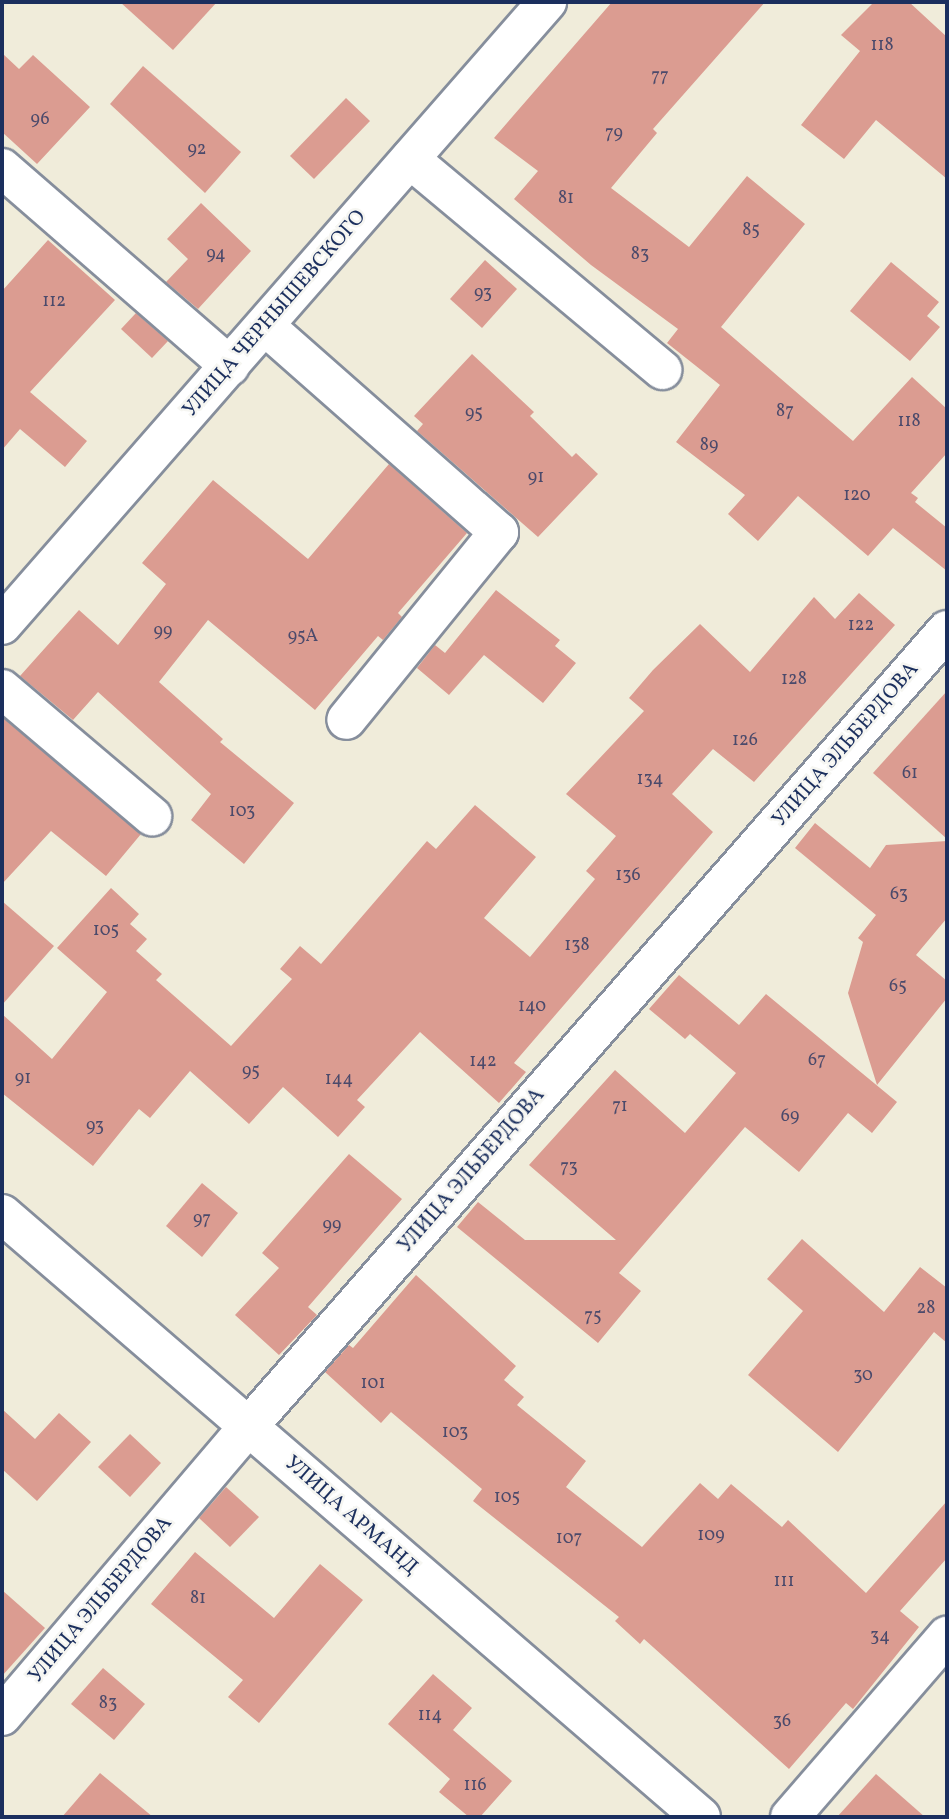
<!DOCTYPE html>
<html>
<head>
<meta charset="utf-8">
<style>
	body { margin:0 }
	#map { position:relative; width:949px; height:1819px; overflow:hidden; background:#f0ecda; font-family:Vollkorn,serif }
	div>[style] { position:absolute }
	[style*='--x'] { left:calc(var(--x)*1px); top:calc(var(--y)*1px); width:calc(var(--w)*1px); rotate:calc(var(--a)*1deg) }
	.building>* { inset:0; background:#db9c91 }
	.roads { filter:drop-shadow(2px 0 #868e9c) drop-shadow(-2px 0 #868e9c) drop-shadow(0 2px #868e9c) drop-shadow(0 -2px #868e9c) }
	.minor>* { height:38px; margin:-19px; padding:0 19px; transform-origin:19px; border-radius:19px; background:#fff }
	span { translate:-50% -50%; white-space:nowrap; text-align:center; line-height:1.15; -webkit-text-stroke:5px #f6f6f2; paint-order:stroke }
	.number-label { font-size:18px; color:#4b4a6b }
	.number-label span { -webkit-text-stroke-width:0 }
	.street-label { font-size:21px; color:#1b2f5e }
	.frame { position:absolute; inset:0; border:4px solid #1b2f5e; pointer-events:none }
</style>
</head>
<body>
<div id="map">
	<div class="building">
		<i style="clip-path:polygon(120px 2px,217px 2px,173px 50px)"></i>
		<i style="clip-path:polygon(612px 2px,765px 2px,653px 129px,657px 133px,611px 188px,689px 247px,747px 176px,805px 224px,721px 327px,853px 441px,912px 377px,947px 409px,947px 453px,911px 493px,918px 498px,915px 502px,947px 528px,947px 571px,893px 528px,868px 556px,798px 496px,758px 541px,728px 514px,745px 495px,676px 442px,720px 385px,667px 343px,678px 329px,591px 265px,514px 199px,538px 171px,494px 138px)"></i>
		<i style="clip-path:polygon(874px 2px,909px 2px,947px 37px,947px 179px,876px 120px,844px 159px,801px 125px,860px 51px,841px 35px)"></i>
		<i style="clip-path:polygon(2px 53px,19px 69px,33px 55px,90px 107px,37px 164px,2px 132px)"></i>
		<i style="clip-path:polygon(143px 66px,241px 152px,205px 193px,110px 104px)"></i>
		<i style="clip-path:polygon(346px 98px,370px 121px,314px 179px,290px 156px)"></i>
		<i style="clip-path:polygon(201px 203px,251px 251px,198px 309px,166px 282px,188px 259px,167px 239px)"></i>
		<i style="clip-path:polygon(48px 240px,115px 300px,30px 392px,87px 441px,65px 467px,20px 429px,2px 450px,2px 291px)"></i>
		<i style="clip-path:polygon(485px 260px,517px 289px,482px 328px,450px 299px)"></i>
		<i style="clip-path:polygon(891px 262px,939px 302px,927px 316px,940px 327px,910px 361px,850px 311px)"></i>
		<i style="clip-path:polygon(136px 313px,168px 341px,152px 358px,121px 329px)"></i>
		<i style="clip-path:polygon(472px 354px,534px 412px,530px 416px,572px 457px,576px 453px,598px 474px,538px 537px,417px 431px,423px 424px,414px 416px)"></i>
		<i style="clip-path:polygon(389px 464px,467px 533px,398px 613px,402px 617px,383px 640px,378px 636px,315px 710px,208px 620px,159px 682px,223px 739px,220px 742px,294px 803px,244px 864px,191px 820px,211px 794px,98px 692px,73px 720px,20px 676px,79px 610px,118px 645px,166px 584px,142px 563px,213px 480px,308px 559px)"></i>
		<i style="clip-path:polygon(496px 590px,560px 640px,555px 646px,576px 663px,543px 703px,484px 655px,449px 695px,417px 668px,435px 645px,445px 653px)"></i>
		<i style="clip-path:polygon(859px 593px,895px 625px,754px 782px,713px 749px,672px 794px,713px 832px,514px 1063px,526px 1072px,499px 1103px,420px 1032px,357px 1100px,365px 1107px,338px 1137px,283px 1087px,249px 1124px,190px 1071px,150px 1118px,139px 1109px,93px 1166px,2px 1093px,2px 1014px,52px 1059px,107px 992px,57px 948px,111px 888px,139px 914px,130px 924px,147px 939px,136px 951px,162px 974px,156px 980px,231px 1046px,292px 979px,280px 969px,300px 946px,321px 964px,427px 841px,436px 849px,475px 805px,536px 857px,484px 918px,530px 957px,595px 879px,586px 871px,616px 836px,566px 794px,644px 711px,629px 698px,653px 670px,700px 624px,750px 672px,814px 597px,835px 619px)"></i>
		<i style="clip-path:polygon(947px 691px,947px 839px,873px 773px)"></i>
		<i style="clip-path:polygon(2px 717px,141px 834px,106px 876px,51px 831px,2px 884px)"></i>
		<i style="clip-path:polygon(815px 823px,870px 868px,886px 845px,947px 841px,947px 918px,916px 955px,947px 981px,947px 998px,877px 1085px,848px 993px,863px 942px,858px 938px,876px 915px,795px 848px)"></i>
		<i style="clip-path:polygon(2px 901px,54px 946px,2px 1005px)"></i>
		<i style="clip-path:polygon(679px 975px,739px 1025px,766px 994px,897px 1102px,872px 1133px,848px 1113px,799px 1172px,745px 1127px,619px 1273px,641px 1291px,598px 1343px,457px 1227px,478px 1202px,525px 1240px,616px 1240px,529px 1165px,615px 1070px,685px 1133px,736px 1073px,690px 1034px,685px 1039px,649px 1009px)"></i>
		<i style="clip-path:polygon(349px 1154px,402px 1199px,308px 1307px,317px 1315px,279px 1355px,235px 1315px,279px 1268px,262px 1253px)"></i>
		<i style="clip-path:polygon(202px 1183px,238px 1213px,202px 1257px,166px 1226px)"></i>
		<i style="clip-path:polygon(802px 1239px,884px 1312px,920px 1267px,947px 1288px,947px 1343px,934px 1332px,838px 1452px,748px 1375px,803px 1311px,767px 1279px)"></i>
		<i style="clip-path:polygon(416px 1275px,516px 1366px,504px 1380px,524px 1397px,517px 1405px,586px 1461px,566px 1487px,642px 1547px,700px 1483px,718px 1499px,731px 1484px,782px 1527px,788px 1520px,866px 1593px,947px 1501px,947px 1558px,900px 1611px,919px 1627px,853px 1709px,846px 1703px,789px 1769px,644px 1639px,640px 1644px,615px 1621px,619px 1617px,473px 1501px,482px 1489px,391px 1412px,381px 1423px,325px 1372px,349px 1345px,353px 1348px)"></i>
		<i style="clip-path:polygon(2px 1409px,35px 1439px,59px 1413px,91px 1442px,37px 1501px,2px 1469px)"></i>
		<i style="clip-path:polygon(130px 1434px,161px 1463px,130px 1497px,98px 1467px)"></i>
		<i style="clip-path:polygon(226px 1487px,259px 1517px,230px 1547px,199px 1518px)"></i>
		<i style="clip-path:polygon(195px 1552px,274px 1618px,320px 1564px,363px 1600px,259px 1723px,228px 1697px,243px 1680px,151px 1604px)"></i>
		<i style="clip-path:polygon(2px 1590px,45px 1628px,2px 1676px)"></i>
		<i style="clip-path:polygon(103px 1668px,145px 1704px,114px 1740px,71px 1704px)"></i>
		<i style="clip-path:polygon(433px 1674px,472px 1708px,453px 1730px,512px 1781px,480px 1817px,469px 1817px,439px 1792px,450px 1779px,388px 1724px)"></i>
		<i style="clip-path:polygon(100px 1773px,153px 1817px,62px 1817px)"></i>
		<i style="clip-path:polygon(876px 1774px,925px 1817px,837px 1817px)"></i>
	</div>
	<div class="roads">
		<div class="minor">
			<i style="--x:410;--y:159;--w:329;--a:39.9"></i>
			<i style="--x:2;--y:168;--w:302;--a:41"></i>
			<i style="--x:265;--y:326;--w:312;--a:41.4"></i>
			<i style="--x:499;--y:532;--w:242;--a:129.1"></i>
			<i style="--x:2;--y:625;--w:828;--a:-48.82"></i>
			<i style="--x:2;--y:689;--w:197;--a:40.3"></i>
			<i style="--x:2;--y:1214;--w:923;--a:40.78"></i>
			<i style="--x:2;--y:1716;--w:380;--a:-49.6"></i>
			<i style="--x:248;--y:1427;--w:1060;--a:-48.75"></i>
			<i style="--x:790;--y:1817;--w:240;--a:-49.1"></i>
		</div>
	</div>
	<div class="number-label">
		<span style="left:882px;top:46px">118</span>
		<span style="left:660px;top:77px">77</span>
		<span style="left:40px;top:120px">96</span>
		<span style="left:614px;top:134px">79</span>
		<span style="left:197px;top:150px">92</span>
		<span style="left:566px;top:199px">81</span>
		<span style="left:751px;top:231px">85</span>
		<span style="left:216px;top:255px">94</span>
		<span style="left:640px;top:255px">83</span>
		<span style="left:483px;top:294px">93</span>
		<span style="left:54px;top:302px">112</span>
		<span style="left:785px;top:412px">87</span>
		<span style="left:474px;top:414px">95</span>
		<span style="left:909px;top:422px">118</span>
		<span style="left:709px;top:446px">89</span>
		<span style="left:536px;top:478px">91</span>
		<span style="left:857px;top:496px">120</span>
		<span style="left:861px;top:626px">122</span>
		<span style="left:163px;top:632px">99</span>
		<span style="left:303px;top:637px">95А</span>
		<span style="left:794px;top:680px">128</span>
		<span style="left:745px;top:741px">126</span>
		<span style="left:910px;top:774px">61</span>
		<span style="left:650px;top:780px">134</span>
		<span style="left:242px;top:812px">103</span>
		<span style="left:628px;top:876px">136</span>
		<span style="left:899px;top:895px">63</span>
		<span style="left:106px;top:931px">105</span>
		<span style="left:577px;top:946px">138</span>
		<span style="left:898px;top:987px">65</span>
		<span style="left:532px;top:1007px">140</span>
		<span style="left:817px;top:1061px">67</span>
		<span style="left:483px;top:1062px">142</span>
		<span style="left:251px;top:1072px">95</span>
		<span style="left:23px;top:1079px">91</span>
		<span style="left:339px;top:1080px">144</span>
		<span style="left:620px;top:1107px">71</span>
		<span style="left:790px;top:1117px">69</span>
		<span style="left:95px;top:1127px">93</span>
		<span style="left:569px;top:1168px">73</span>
		<span style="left:202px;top:1220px">97</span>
		<span style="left:332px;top:1226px">99</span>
		<span style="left:926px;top:1309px">28</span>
		<span style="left:593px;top:1317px">75</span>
		<span style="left:863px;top:1376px">30</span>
		<span style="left:373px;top:1384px">101</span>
		<span style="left:455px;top:1433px">103</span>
		<span style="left:507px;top:1498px">105</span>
		<span style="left:711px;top:1536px">109</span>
		<span style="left:569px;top:1539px">107</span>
		<span style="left:784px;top:1582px">111</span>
		<span style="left:198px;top:1599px">81</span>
		<span style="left:880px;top:1637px">34</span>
		<span style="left:108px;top:1704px">83</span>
		<span style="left:430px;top:1716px">114</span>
		<span style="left:782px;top:1722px">36</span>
		<span style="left:475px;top:1786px">116</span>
	</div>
	<div class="street-label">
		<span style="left:275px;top:314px;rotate:-49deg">УЛИЦА ЧЕРНЫШЕВСКОГО</span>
		<span style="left:846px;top:745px;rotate:-49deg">УЛИЦА ЭЛЬБЕРДОВА</span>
		<span style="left:472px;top:1171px;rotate:-49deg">УЛИЦА ЭЛЬБЕРДОВА</span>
		<span style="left:351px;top:1516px;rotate:41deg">УЛИЦА АРМАНД</span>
		<span style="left:101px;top:1600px;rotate:-50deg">УЛИЦА ЭЛЬБЕРДОВА</span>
	</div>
	<div class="frame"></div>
</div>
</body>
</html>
